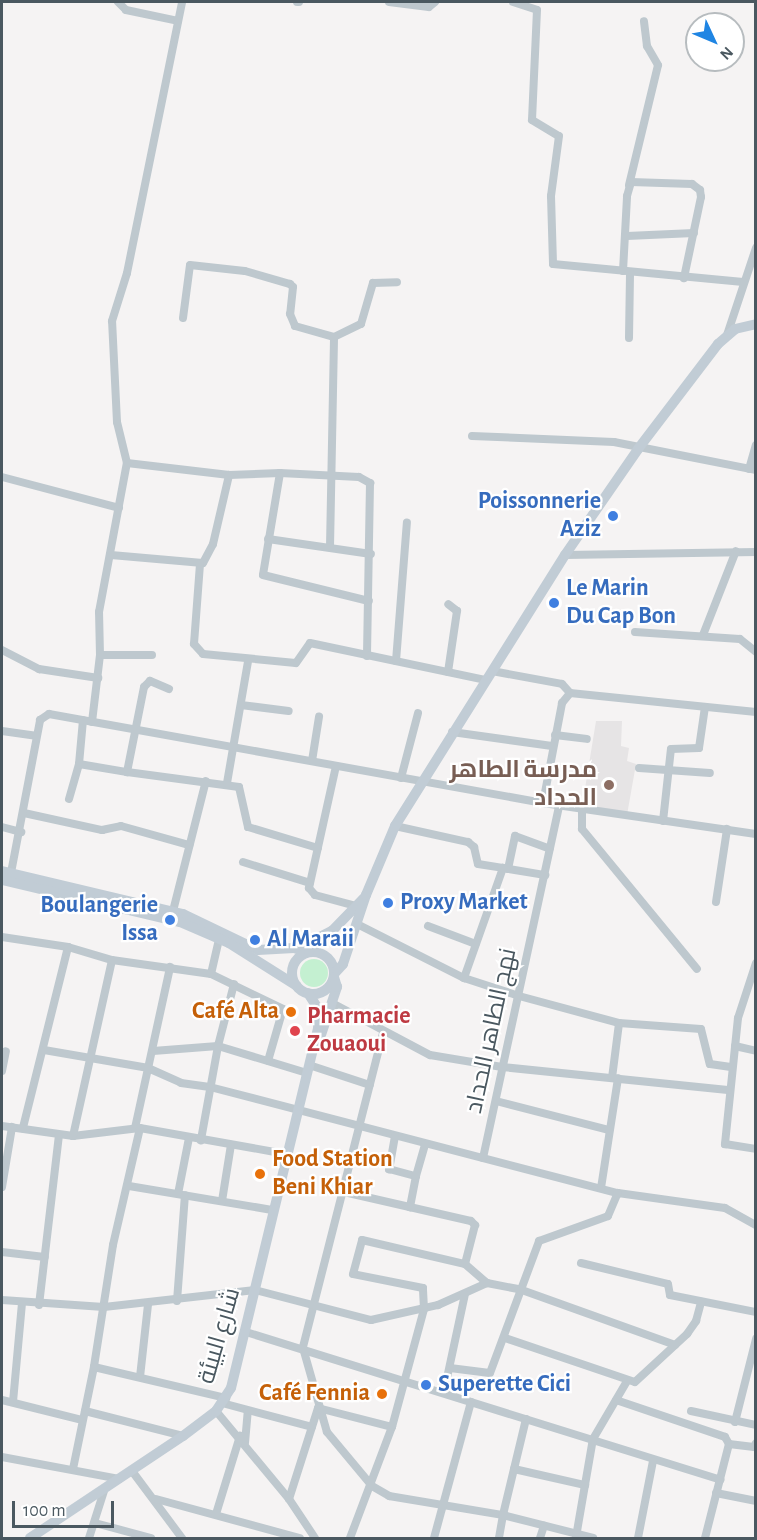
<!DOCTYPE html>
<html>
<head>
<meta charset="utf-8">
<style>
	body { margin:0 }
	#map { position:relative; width:757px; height:1540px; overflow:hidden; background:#f5f3f3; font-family:"Alegreya Sans",Cairo,sans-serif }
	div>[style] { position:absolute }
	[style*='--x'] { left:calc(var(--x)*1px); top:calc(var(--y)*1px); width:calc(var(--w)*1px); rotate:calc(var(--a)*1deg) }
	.education>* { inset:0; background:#e6e4e5 }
	.green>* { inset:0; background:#c4f0d1 }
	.round { border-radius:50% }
	.street>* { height:8px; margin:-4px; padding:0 4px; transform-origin:4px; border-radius:4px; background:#bec8ce }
	.secondary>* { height:10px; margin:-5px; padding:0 5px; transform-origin:5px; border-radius:5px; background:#c1ccd5 }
	.secondary>.ring { margin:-5px; padding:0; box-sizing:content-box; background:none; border:10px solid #c1ccd5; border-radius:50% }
	.dots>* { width:16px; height:16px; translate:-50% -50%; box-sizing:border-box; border:3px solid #fff; border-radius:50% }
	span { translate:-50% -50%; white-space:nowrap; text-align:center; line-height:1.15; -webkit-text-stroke:4.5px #fff; paint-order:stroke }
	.shop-label { font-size:24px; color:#366cbe; font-weight:700 }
	.right { translate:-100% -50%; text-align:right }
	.left { translate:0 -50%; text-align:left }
	.education-label { font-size:24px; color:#785e54; font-weight:700 }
	.food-label { font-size:24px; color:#c56008; font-weight:700 }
	.health-label { font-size:24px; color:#be3a42; font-weight:700 }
	.street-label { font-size:24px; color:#4a5860 }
	.frame { position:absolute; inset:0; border:3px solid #4a5860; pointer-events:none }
	.north { position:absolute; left:685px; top:12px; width:60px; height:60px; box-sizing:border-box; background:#fff; border:2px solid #b7bcbf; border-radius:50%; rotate:134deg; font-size:16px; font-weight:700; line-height:24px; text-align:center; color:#4a5860 }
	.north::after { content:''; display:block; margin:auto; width:21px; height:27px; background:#1f85e3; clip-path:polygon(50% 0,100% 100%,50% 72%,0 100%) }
	.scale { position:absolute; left:12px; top:1501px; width:102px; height:27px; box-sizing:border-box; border:3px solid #4a5860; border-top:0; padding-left:8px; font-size:18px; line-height:21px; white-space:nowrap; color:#4a5860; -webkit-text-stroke:4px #fff; paint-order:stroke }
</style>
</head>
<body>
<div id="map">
	<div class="education">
		<i style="clip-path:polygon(596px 721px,622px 721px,621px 746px,629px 748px,627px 761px,636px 764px,627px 815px,582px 807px)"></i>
	</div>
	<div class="green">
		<i class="round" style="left:300px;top:959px;width:28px;height:28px"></i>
	</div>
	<div class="street">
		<i style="--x:118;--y:2;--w:11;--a:45"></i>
		<i style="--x:126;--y:10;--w:53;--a:11.9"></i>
		<i style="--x:297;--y:2;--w:2;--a:0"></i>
		<i style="--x:389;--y:2;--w:40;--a:7.1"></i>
		<i style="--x:429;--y:7;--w:8;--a:-40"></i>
		<i style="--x:513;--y:2;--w:25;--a:18"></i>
		<i style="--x:537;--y:10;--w:110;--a:92.6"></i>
		<i style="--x:532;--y:120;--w:31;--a:31"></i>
		<i style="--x:559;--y:136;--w:61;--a:97.6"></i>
		<i style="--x:551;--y:196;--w:68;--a:88.3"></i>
		<i style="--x:553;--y:264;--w:191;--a:5.4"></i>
		<i style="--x:629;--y:185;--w:123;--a:-76.4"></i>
		<i style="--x:658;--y:65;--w:22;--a:-120"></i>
		<i style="--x:647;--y:46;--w:25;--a:-97"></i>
		<i style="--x:627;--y:236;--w:67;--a:-2.6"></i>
		<i style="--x:623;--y:271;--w:75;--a:-86.9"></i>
		<i style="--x:627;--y:196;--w:15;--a:-74"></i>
		<i style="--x:631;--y:182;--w:61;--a:1.9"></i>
		<i style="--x:692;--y:184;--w:10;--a:37"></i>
		<i style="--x:700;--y:190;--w:7;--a:82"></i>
		<i style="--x:701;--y:197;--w:83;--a:101.9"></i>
		<i style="--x:183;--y:318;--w:53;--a:-82.5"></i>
		<i style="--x:190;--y:265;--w:55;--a:6.2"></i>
		<i style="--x:245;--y:271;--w:47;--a:16.1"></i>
		<i style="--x:290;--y:284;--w:4;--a:45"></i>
		<i style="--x:293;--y:287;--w:27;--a:96"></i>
		<i style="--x:290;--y:314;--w:13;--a:67"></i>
		<i style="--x:295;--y:326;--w:41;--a:15.8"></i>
		<i style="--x:334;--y:337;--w:30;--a:-26"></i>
		<i style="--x:361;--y:324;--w:43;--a:-73.7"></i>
		<i style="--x:373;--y:283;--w:24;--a:-2"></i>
		<i style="--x:727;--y:335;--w:92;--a:-71.6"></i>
		<i style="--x:629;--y:338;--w:66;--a:-89.1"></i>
		<i style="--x:472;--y:436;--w:142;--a:2.4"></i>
		<i style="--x:614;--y:442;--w:145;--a:11.2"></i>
		<i style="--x:127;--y:463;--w:103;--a:6.7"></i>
		<i style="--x:229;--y:475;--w:51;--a:-2.2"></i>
		<i style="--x:280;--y:473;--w:103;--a:99.5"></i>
		<i style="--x:263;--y:575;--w:109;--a:13.8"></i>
		<i style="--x:749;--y:469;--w:25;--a:-74"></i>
		<i style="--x:280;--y:473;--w:79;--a:2.9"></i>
		<i style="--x:359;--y:477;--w:13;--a:29"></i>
		<i style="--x:370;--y:483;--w:173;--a:91"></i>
		<i style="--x:2;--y:477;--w:121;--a:14.8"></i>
		<i style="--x:268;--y:539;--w:104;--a:8.3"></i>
		<i style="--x:330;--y:547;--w:210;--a:-88.9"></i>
		<i style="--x:111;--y:555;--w:92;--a:5"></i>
		<i style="--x:203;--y:563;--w:21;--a:-62"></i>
		<i style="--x:213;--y:544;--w:71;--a:-76.9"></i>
		<i style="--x:565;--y:555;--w:191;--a:-0.9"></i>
		<i style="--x:200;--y:564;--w:80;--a:94.3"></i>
		<i style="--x:194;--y:644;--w:13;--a:48"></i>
		<i style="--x:203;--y:654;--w:93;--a:5.5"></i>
		<i style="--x:296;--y:663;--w:24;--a:-55"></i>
		<i style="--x:310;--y:643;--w:180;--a:11.9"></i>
		<i style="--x:635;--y:632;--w:105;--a:3.8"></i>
		<i style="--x:740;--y:639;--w:21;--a:39"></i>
		<i style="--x:703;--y:635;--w:90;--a:-68.6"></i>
		<i style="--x:2;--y:650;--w:42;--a:27.2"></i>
		<i style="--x:39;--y:669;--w:60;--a:8.7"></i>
		<i style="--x:100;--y:655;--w:52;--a:0"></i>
		<i style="--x:396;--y:661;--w:139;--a:-85.5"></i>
		<i style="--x:492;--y:671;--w:71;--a:10.5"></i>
		<i style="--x:562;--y:684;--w:12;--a:48"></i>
		<i style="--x:448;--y:672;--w:62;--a:-81.6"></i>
		<i style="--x:457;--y:611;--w:11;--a:-142"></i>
		<i style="--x:169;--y:689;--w:21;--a:-157"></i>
		<i style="--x:150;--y:681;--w:8;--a:135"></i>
		<i style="--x:144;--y:687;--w:87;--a:101.3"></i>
		<i style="--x:127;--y:772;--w:113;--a:7.6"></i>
		<i style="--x:239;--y:787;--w:41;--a:77.3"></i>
		<i style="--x:248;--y:827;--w:73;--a:16.7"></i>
		<i style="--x:241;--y:705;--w:48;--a:7.1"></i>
		<i style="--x:92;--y:722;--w:67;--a:-83.2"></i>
		<i style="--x:100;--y:655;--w:43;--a:-91.3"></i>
		<i style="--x:99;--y:612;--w:152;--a:-79.4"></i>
		<i style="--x:127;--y:463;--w:42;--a:-103.7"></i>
		<i style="--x:117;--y:422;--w:101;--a:-92.8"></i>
		<i style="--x:112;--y:321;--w:50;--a:-72.6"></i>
		<i style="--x:127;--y:273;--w:277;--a:-78.5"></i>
		<i style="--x:2;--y:731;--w:34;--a:8"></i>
		<i style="--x:452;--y:732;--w:101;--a:8"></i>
		<i style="--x:555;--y:735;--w:32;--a:7"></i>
		<i style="--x:312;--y:761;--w:45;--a:-81"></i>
		<i style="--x:79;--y:764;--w:44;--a:-84.8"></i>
		<i style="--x:336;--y:766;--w:125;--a:102.5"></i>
		<i style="--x:309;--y:888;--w:9;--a:49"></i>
		<i style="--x:315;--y:895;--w:42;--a:15"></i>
		<i style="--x:639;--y:768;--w:71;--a:4"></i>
		<i style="--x:401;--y:778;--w:67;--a:-75.3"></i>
		<i style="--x:227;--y:783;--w:124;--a:-80.2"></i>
		<i style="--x:69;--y:799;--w:36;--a:-74"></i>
		<i style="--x:79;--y:764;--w:49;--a:9.5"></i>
		<i style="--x:543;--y:803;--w:102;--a:-79.2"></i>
		<i style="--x:562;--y:703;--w:13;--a:-51"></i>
		<i style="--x:570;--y:693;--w:187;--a:5.8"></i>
		<i style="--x:582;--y:809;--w:20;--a:90"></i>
		<i style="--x:582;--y:829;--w:181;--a:50.6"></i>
		<i style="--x:24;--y:813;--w:80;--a:12.3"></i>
		<i style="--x:102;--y:830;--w:19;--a:-12"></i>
		<i style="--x:121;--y:826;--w:71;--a:15.6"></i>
		<i style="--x:663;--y:821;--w:72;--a:-83.7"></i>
		<i style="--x:671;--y:749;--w:28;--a:-2"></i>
		<i style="--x:699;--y:748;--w:41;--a:-81.7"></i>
		<i style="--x:395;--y:826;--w:75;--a:12.4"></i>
		<i style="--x:468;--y:842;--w:8;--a:40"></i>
		<i style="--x:474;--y:847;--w:17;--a:77"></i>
		<i style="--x:478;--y:864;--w:25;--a:9"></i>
		<i style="--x:2;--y:827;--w:20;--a:15"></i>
		<i style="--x:243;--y:862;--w:70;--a:17.4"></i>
		<i style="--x:508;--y:869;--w:34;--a:-78"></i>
		<i style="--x:515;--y:836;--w:37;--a:20"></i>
		<i style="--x:10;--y:878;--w:161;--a:-79.2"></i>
		<i style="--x:40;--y:720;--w:11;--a:-34"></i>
		<i style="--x:49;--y:714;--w:502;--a:10.21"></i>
		<i style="--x:543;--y:803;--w:215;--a:8.3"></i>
		<i style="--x:716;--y:902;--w:74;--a:-81.4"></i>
		<i style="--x:173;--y:911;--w:134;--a:-75.8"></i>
		<i style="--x:359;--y:925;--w:118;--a:26.8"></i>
		<i style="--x:464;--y:978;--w:58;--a:18.1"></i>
		<i style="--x:519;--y:996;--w:104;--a:15.1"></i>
		<i style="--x:619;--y:1023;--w:82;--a:4.2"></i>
		<i style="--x:701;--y:1029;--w:36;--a:76"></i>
		<i style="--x:710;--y:1064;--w:21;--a:8"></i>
		<i style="--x:428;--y:926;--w:51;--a:20.6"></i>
		<i style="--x:2;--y:937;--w:67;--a:8.6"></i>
		<i style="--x:68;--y:947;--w:187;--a:104"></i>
		<i style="--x:68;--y:947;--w:46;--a:16.5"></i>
		<i style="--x:756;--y:963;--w:58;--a:108.1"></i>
		<i style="--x:738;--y:1018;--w:127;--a:95.9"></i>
		<i style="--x:725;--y:1144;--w:31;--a:9"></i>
		<i style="--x:211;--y:974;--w:80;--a:25.9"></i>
		<i style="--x:283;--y:1009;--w:54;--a:106.1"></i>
		<i style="--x:464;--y:978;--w:117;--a:-70.5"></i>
		<i style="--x:503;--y:868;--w:43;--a:9.5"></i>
		<i style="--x:234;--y:984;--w:64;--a:104.5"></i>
		<i style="--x:218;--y:1046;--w:93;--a:16.9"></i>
		<i style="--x:332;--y:1003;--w:111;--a:28"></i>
		<i style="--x:430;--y:1055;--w:73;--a:9.5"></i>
		<i style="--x:502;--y:1067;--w:227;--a:5.8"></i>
		<i style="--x:383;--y:1033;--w:325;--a:104.3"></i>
		<i style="--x:303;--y:1348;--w:87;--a:74.1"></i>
		<i style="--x:327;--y:1432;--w:70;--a:50.2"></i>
		<i style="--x:372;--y:1486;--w:20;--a:30"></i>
		<i style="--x:389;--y:1496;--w:116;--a:9.5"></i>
		<i style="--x:503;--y:1515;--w:23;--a:100"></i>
		<i style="--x:735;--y:1046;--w:22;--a:13"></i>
		<i style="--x:44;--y:1050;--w:106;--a:9.8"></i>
		<i style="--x:148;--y:1068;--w:36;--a:24"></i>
		<i style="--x:181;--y:1083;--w:29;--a:8"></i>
		<i style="--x:210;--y:1087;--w:422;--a:14.6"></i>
		<i style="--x:618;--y:1193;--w:108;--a:8"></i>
		<i style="--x:725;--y:1208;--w:35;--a:29"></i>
		<i style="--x:153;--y:1051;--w:65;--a:-4.4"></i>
		<i style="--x:218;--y:1046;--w:96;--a:100.3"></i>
		<i style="--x:309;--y:1065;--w:64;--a:18.2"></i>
		<i style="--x:2;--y:1071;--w:20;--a:-79"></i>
		<i style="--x:612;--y:1078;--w:55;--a:-82.7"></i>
		<i style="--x:496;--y:1101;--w:117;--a:14.4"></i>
		<i style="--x:2;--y:1126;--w:72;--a:8"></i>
		<i style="--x:73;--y:1136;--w:67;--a:-6.8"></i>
		<i style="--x:140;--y:1128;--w:148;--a:10.1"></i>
		<i style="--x:135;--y:1128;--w:165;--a:-77.7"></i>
		<i style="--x:140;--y:1128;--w:120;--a:103"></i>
		<i style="--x:113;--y:1245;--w:123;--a:98.9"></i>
		<i style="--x:94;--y:1367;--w:136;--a:13.2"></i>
		<i style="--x:73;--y:1136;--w:180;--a:-77.5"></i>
		<i style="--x:112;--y:960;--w:100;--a:8"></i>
		<i style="--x:211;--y:974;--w:37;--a:-77"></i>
		<i style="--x:395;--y:1136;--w:34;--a:100"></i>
		<i style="--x:389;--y:1169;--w:28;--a:15"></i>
		<i style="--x:416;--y:1176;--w:32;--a:101"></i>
		<i style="--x:483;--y:1158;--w:361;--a:-77.8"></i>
		<i style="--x:416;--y:1176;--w:33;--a:-74"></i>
		<i style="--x:129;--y:1186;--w:145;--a:9.5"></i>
		<i style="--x:2;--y:1187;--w:61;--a:-80.5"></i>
		<i style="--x:601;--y:1188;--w:111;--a:-81.2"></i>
		<i style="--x:344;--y:1192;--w:130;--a:12.9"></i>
		<i style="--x:471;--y:1221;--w:6;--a:45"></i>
		<i style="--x:475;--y:1225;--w:40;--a:104.4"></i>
		<i style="--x:178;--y:1194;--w:57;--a:-78.9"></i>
		<i style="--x:222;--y:1201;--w:57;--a:-80.9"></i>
		<i style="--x:2;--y:1252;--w:43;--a:6.6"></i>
		<i style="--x:581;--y:1263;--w:89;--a:13.6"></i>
		<i style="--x:668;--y:1284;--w:11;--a:80"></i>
		<i style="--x:670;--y:1295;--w:88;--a:11.2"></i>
		<i style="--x:2;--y:1300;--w:102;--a:3.9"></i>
		<i style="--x:104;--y:1307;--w:152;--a:-6.4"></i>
		<i style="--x:255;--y:1290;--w:120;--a:14.5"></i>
		<i style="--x:371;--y:1320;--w:69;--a:-12.6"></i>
		<i style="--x:438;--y:1305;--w:54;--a:-24.2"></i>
		<i style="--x:177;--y:1301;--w:106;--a:-85.7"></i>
		<i style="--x:39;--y:1305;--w:171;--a:-83.3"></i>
		<i style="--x:246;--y:1332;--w:497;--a:17.3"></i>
		<i style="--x:505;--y:1338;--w:137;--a:18.7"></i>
		<i style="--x:635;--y:1382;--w:71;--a:-42.7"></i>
		<i style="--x:687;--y:1334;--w:16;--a:-55"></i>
		<i style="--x:696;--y:1321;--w:20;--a:-75"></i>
		<i style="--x:450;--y:1368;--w:40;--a:7.1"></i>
		<i style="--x:490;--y:1373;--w:141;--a:-69.6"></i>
		<i style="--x:539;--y:1241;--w:73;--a:-19.9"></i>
		<i style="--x:608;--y:1216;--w:25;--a:-67"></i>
		<i style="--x:140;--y:1377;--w:73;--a:-83.7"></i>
		<i style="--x:444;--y:1392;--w:100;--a:-77.9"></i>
		<i style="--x:2;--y:1400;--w:82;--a:14"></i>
		<i style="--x:616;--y:1400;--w:115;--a:18.7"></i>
		<i style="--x:725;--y:1437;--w:8;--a:60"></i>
		<i style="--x:13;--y:1402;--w:99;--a:-84.8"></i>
		<i style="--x:222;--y:1403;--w:93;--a:14.9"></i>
		<i style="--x:85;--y:1411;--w:101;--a:14.3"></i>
		<i style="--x:216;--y:1411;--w:114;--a:50.3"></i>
		<i style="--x:289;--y:1499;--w:47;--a:56.3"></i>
		<i style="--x:691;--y:1411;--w:66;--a:12.2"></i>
		<i style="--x:526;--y:1419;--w:99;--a:103.5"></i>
		<i style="--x:503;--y:1515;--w:93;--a:14.3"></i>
		<i style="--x:735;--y:1422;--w:86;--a:-75.8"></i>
		<i style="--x:245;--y:1443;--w:32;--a:-85"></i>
		<i style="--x:2;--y:1457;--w:119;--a:10.6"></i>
		<i style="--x:73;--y:1469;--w:104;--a:-78.4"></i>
		<i style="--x:514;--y:1469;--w:73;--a:12.7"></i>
		<i style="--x:132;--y:1471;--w:84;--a:53.3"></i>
		<i style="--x:716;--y:1493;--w:41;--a:11.3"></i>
		<i style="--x:156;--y:1499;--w:149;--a:15.2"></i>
		<i style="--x:289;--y:1499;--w:96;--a:-72.3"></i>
		<i style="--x:318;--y:1408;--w:76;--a:14.4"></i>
		<i style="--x:216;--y:1514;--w:82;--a:-72.9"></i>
		<i style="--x:95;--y:1523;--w:58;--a:15"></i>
		<i style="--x:576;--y:1537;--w:99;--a:-80.2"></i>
		<i style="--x:593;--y:1439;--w:67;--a:-59.6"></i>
		<i style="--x:89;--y:1538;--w:49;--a:-72.3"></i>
		<i style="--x:350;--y:1538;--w:119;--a:-69.3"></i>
		<i style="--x:392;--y:1427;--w:122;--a:-74.8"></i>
		<i style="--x:424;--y:1309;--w:21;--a:-93"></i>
		<i style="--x:423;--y:1288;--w:71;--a:-168.7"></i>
		<i style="--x:353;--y:1274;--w:35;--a:-75"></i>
		<i style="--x:362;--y:1240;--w:106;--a:13.1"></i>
		<i style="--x:465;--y:1264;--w:29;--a:41"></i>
		<i style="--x:487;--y:1283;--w:33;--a:11"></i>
		<i style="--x:519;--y:1289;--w:166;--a:19.7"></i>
		<i style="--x:434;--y:1538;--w:141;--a:-74.8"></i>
		<i style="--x:540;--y:1538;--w:13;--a:-72"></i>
		<i style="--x:638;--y:1538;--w:78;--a:-79"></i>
		<i style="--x:705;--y:1538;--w:97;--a:-75.7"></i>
		<i style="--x:729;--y:1444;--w:25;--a:7"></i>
		<i style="--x:754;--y:1447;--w:4;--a:-63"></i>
	</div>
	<div class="secondary">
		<i style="--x:2;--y:871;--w:186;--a:13.4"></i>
		<i style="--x:183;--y:914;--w:83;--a:25.6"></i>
		<i style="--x:258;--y:950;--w:36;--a:-3"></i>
		<i style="--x:294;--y:948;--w:13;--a:18"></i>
		<i style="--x:2;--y:880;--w:183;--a:13.3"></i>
		<i style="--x:180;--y:922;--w:53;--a:23.2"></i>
		<i style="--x:229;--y:943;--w:80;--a:32.3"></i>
		<i class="ring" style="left:292px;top:952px;width:32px;height:32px"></i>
		<i style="--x:309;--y:952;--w:15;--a:-62"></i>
		<i style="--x:316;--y:939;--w:18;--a:-27"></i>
		<i style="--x:332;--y:931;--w:46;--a:-45.9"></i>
		<i style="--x:335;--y:973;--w:12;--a:-48"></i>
		<i style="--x:343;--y:964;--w:73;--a:-71.6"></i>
		<i style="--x:366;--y:895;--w:75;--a:-67.2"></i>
		<i style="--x:395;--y:826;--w:320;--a:-57.9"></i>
		<i style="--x:565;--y:555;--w:129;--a:-55.4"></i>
		<i style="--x:638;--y:449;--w:132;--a:-52.7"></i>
		<i style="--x:718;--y:344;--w:23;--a:-41"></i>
		<i style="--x:735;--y:329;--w:22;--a:-13"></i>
		<i style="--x:321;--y:1035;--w:51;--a:-71.6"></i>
		<i style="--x:337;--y:987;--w:10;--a:-107"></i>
		<i style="--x:30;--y:1538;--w:184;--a:-33.7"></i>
		<i style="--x:183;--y:1436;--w:41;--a:-37.1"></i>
		<i style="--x:216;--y:1411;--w:27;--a:-57"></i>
		<i style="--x:231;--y:1388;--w:369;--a:-76.4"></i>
		<i style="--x:318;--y:1029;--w:19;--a:-87"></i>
		<i style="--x:319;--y:1010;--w:20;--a:-123"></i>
	</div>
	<div class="dots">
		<i style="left:613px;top:516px;background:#3f7fe0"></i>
		<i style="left:554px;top:603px;background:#3f7fe0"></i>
		<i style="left:609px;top:785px;background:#8d6e63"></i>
		<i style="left:388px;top:903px;background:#3f7fe0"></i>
		<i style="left:170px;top:920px;background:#3f7fe0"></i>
		<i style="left:255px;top:940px;background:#3f7fe0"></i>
		<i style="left:291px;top:1012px;background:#e8710a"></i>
		<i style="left:295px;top:1031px;background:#e0444e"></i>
		<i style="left:260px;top:1174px;background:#e8710a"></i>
		<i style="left:426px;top:1385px;background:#3f7fe0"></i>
		<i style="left:382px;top:1394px;background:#e8710a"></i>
	</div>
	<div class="shop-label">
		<span class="right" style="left:601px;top:516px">Poissonnerie<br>Aziz</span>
		<span class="left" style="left:566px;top:603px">Le Marin<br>Du Cap Bon</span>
		<span class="left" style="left:400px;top:903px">Proxy Market</span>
		<span class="right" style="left:158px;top:920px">Boulangerie<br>Issa</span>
		<span class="left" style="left:267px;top:940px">Al Maraii</span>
		<span class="left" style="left:438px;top:1385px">Superette Cici</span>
	</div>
	<div class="education-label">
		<span class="right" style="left:597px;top:785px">مدرسة الطاهر<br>الحداد</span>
	</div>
	<div class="food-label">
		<span class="right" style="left:279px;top:1012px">Café Alta</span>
		<span class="left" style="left:272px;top:1174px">Food Station<br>Beni Khiar</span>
		<span class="right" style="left:370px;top:1394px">Café Fennia</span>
	</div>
	<div class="health-label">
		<span class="left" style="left:307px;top:1031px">Pharmacie<br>Zouaoui</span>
	</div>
	<div class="street-label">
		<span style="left:492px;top:1031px;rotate:-78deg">نهج الطاهر الحداد</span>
		<span style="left:220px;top:1336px;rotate:-74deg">شارع البيئة</span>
	</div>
	<div class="frame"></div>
	<div class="north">N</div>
	<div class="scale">100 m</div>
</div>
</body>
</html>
